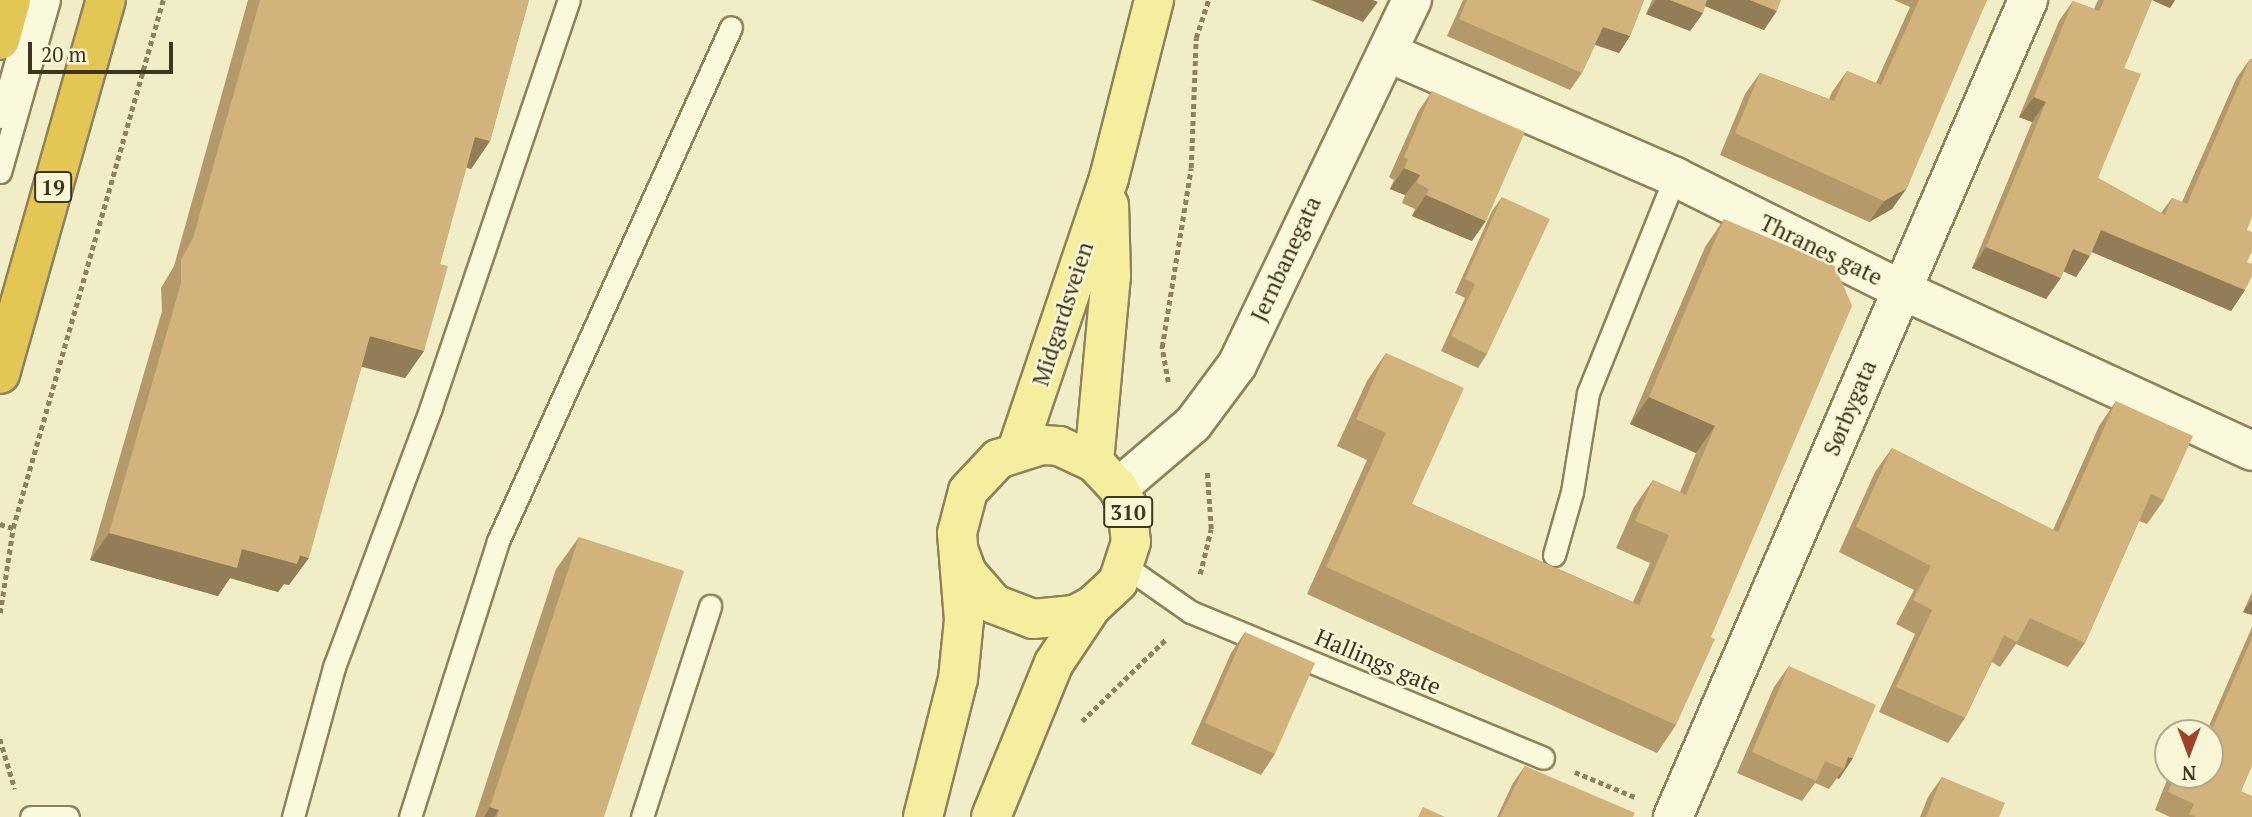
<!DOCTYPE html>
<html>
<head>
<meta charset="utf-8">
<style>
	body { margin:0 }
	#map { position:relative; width:2252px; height:817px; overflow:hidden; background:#f1eec7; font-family:"PT Serif",serif }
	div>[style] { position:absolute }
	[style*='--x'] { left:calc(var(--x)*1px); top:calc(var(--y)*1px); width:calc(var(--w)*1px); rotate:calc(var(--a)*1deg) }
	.path>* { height:4.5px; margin-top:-2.25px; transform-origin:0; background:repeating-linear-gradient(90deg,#8e825b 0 5px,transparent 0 8.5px) }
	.roads { filter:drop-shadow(2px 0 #8e825b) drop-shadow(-2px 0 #8e825b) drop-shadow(0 2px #8e825b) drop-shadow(0 -2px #8e825b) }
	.lane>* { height:21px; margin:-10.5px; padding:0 10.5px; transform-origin:10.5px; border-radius:10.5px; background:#fbf9db }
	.street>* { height:38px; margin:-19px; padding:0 19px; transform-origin:19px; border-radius:19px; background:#fbf9db }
	.secondary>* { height:38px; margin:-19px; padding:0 19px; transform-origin:19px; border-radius:19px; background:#fbf9db }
	.primary>* { height:38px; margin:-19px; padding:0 19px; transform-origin:19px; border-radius:19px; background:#f5ee9e }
	.highway>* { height:38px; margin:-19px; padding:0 19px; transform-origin:19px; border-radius:19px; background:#e3c654 }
	.wall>* { inset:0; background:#b49a6a }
	.shaded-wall>* { inset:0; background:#927d56 }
	.building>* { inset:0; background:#d1b37b }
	span { translate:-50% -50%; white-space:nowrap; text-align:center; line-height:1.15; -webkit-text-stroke:5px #f8f6d7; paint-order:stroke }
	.shield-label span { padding:2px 5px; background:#f8f6d7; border:2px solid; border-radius:5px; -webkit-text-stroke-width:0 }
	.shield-label { font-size:21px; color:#3e351f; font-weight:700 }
	.street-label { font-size:23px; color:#3e351f }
	.north { position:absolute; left:2154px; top:719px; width:70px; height:70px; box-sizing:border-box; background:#f8f6d7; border:2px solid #aea98d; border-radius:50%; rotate:180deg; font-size:19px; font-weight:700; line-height:28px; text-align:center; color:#3e351f }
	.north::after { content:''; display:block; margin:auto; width:24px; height:32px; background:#a14227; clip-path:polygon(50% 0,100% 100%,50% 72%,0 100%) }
	.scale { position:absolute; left:28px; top:42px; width:145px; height:32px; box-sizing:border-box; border:4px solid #3e351f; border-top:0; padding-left:9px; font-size:21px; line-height:24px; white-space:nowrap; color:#3e351f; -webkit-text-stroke:5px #f8f6d7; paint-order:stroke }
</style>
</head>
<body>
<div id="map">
	<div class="path">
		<i style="--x:1168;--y:382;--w:36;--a:-100"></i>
		<i style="--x:1162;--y:347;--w:181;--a:-80.8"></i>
		<i style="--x:1191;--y:168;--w:130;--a:-87.8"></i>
		<i style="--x:1196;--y:38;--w:40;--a:-72"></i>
		<i style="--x:0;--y:524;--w:14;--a:17"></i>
		<i style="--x:1200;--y:574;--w:46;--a:-76.3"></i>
		<i style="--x:1211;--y:529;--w:59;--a:-93.9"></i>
		<i style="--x:0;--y:613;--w:86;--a:-81.3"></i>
		<i style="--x:13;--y:528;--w:549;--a:-74.14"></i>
		<i style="--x:1082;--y:721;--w:117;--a:-44.3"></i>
		<i style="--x:0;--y:739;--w:52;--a:73.3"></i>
		<i style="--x:1575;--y:772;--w:65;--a:22.6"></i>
	</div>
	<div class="roads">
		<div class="lane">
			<i style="--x:0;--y:117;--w:122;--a:-74.2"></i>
			<i style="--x:0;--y:172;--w:179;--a:-74.1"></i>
			<i style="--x:1554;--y:555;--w:66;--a:-74.1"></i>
			<i style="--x:1572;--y:492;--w:100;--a:-80.8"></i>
			<i style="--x:1588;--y:393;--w:233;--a:-68.1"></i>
			<i style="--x:1125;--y:566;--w:80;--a:34.9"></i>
			<i style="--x:1191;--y:612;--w:381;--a:22.5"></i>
			<i style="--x:31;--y:817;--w:37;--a:0"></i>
			<i style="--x:293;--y:817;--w:156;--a:-74.7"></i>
			<i style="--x:334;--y:667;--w:278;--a:-69.5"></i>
			<i style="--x:431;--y:407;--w:430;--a:-71.3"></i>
			<i style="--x:410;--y:817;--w:290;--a:-72.3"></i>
			<i style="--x:498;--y:541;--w:564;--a:-65.61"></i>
			<i style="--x:642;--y:817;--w:222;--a:-72.1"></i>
		</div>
		<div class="street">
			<i style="--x:1389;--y:53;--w:312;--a:23.4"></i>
			<i style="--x:1675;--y:177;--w:254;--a:26.5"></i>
			<i style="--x:1902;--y:290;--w:385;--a:24.7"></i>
			<i style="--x:1673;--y:817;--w:891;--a:-66.51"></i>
		</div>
		<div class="secondary">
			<i style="--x:1118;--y:488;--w:99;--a:-40.5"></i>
			<i style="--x:1193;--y:424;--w:74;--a:-53.3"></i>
			<i style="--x:1237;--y:365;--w:405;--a:-64.4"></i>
		</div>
		<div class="primary">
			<i style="--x:1017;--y:450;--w:287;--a:-71.3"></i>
			<i style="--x:1109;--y:178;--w:184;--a:-75.8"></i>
			<i style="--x:1094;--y:462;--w:187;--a:-84.8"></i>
			<i style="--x:1111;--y:276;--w:71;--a:-91.6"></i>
			<i style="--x:923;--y:817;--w:142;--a:-75.8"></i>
			<i style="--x:958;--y:679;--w:59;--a:-84.2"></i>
			<i style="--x:964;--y:620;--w:87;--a:-94.6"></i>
			<i style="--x:957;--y:533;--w:43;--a:-75.3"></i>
			<i style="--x:968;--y:491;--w:44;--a:-46.8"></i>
			<i style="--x:998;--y:459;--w:46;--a:-17.7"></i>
			<i style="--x:1042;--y:445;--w:17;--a:3"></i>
			<i style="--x:1059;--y:446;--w:38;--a:25"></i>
			<i style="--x:1094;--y:462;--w:35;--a:47"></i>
			<i style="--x:1118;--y:488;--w:19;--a:62"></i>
			<i style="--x:1127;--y:505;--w:37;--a:84"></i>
			<i style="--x:1131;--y:542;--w:42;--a:108"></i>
			<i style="--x:1118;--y:582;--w:35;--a:137"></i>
			<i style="--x:1092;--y:606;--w:20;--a:153"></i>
			<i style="--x:1074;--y:615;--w:41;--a:174.4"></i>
			<i style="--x:1033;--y:619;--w:42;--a:-159"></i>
			<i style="--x:994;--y:604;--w:41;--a:-131.1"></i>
			<i style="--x:967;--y:573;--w:20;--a:-110"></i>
			<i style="--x:991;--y:817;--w:166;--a:-67.8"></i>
			<i style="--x:1054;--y:663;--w:69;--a:-56.3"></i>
		</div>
		<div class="highway">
			<i style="--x:0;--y:40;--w:41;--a:-74.6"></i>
			<i style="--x:0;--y:374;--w:389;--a:-74.2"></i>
		</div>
	</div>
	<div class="wall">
		<i style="clip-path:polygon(248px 0,529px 0,490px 141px,471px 169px,466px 167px,440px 264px,424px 351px,405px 378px,362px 366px,289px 585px,284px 584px,278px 592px,230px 578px,218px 596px,90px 560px,162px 311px,161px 288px,174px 266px)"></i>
		<i style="clip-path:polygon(1463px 0,1644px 0,1630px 36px,1619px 53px,1595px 45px,1582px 73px,1570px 90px,1447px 36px)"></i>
		<i style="clip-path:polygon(1652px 0,1781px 0,1764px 30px,1705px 6px,1703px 13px,1690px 31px,1646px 14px)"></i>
		<i style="clip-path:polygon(1894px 0,1987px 0,1892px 209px,1869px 222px,1720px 155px,1745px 94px,1760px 73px,1829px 99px,1832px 92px,1847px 71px,1876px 83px,1910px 7px)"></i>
		<i style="clip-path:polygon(2098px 0,2175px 0,2170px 8px,2152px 0,2124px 68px,2098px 178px,2161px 213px,2172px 198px,2182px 202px,2236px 79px,2250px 59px,2247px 230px,2247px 262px,2245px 290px,2231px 311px,2092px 252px,2076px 277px,2063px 271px,2046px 299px,1972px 268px,2032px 122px,2019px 117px,2059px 21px,2073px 1px,2094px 9px)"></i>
		<i style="clip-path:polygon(1432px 91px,1472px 241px,1412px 216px,1415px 209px,1402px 203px,1405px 195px,1390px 189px,1394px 180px,1389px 177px,1418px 112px)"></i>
		<i style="clip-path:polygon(1502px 197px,1487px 354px,1478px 368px,1441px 351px,1465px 298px,1455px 293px,1492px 211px)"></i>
		<i style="clip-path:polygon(1724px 219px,1711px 637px,1676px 725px,1657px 753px,1307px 594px,1367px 460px,1337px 446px,1367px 381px,1386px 353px,1412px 504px,1633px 602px,1650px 563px,1616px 548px,1634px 507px,1653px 480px,1680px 492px,1696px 453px,1630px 424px,1705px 247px)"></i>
		<i style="clip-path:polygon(2116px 401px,2164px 500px,2147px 524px,2139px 521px,2085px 643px,2068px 667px,2016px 644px,2000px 667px,1992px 662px,1965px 718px,1948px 743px,1879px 712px,1915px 634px,1896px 624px,1914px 590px,1839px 552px,1875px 472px,1892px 448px,2053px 530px,2099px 426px)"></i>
		<i style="clip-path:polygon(579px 537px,604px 817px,475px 817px,556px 569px)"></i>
		<i style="clip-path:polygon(2252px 592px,2252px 615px,2243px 612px)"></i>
		<i style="clip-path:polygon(2252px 627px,2252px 765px,2241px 791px,2252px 817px,2170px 817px,2155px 810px,2169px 775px,2210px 775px,2210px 733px,2188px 733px,2197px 720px,2209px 726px)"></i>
		<i style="clip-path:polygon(1245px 632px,1275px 754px,1261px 775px,1191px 744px,1231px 653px)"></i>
		<i style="clip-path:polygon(1789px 666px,1853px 758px,1839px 779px,1837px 778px,1829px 789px,1815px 783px,1802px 801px,1737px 773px,1774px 687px)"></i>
		<i style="clip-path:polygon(1525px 766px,1633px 817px,1497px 817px,1513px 783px)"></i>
		<i style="clip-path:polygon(1942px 777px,1999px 817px,1920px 817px,1928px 797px)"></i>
	</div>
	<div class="shaded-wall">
		<i style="clip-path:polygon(1311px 0,1373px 0,1378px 2px,1363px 22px)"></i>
		<i style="clip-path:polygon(1656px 0,1670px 0,1703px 13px,1690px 31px,1646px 14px)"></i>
		<i style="clip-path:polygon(1703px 0,1750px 0,1777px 11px,1764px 30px,1700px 4px)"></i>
		<i style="clip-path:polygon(2152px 0,2175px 0,2170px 8px)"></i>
		<i style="clip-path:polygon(1603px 27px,1630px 36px,1619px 53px,1591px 43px)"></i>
		<i style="clip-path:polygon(2034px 97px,2046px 102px,2032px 122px,2019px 117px)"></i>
		<i style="clip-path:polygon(475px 137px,490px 141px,471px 169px,455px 164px)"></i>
		<i style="clip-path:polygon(1404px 168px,1420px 175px,1405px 195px,1390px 189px)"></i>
		<i style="clip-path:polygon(1907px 188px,1892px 209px,1869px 222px,1884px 201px)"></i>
		<i style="clip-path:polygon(1426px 195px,1486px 221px,1472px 241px,1412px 216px)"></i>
		<i style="clip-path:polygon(2101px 230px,2245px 290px,2231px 311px,2087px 250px)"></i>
		<i style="clip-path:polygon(1986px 247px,2061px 278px,2046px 299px,1972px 268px)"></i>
		<i style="clip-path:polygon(2073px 249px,2090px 256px,2076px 277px,2058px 269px)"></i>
		<i style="clip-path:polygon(370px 336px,424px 351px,405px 378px,351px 364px)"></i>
		<i style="clip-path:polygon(1649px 397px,1715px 426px,1696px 453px,1630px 424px)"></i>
		<i style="clip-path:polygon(109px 533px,300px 555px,309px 558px,289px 585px,284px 584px,278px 592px,230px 578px,218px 596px,90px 560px)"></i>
		<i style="clip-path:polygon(2252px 599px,2252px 615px,2243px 612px)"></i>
		<i style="clip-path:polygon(1848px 757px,1853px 758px,1839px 779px,1837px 778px,1844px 769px)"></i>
		<i style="clip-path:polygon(490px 807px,499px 810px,494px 817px,484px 817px)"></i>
	</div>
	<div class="building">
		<i style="clip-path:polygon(260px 0,529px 0,490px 141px,475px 137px,440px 264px,448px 266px,424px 351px,370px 336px,309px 558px,300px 555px,297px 564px,242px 549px,237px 568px,109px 533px,181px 283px,181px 260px,193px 238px)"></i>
		<i style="clip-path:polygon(1467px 0,1644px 0,1630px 36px,1603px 27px,1582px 73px,1459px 19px)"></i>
		<i style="clip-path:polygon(1670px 0,1707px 0,1703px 13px)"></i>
		<i style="clip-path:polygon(1750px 0,1781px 0,1777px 11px)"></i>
		<i style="clip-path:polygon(1919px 0,1987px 0,1907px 188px,1884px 201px,1735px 133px,1760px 73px,1834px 101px,1847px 71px,1881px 85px)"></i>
		<i style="clip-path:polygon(2104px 0,2152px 0,2124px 68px,2141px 74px,2098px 178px,2165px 215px,2172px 198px,2187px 204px,2250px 59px,2252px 59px,2252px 217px,2247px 230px,2252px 232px,2252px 251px,2247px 262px,2252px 264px,2252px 276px,2245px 290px,2101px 230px,2090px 256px,2073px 249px,2061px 278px,1986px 247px,2046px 102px,2034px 97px,2073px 1px,2099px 11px)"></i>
		<i style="clip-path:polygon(1432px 91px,1525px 132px,1486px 221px,1426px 195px,1429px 189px,1417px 183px,1420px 175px,1404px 168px,1408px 159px,1404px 157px)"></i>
		<i style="clip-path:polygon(1502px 197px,1550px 219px,1487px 354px,1451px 336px,1475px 284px,1465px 279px)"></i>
		<i style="clip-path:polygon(1724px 219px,1835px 266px,1852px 306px,1711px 637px,1715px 639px,1676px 725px,1326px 567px,1386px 433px,1356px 419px,1386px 353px,1464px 388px,1412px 504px,1639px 605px,1669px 535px,1635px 521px,1653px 480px,1686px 495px,1715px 426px,1649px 397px)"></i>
		<i style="clip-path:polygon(2116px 401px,2193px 436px,2164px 500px,2151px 494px,2085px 643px,2030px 618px,2017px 642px,2004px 635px,1965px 718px,1896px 687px,1932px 610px,1913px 600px,1931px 566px,1856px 527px,1892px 448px,2058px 532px)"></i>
		<i style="clip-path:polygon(579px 537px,684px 571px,604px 817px,497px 817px,499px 810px,490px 807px)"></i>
		<i style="clip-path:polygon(1245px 632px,1315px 663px,1275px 754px,1205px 723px)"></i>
		<i style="clip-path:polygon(2252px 638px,2252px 765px,2241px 791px,2252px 796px,2252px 817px,2196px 817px,2189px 814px,2194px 804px,2168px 792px,2175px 775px,2210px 775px,2210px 733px,2192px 733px,2197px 720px,2213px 727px)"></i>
		<i style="clip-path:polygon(1789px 666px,1876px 705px,1853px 758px,1848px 757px,1844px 769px,1825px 761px,1816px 781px,1752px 752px)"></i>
		<i style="clip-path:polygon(1525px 766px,1635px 813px,1633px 817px,1500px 817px)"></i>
		<i style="clip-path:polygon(1942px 777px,2005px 803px,1999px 817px,1926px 817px)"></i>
		<i style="clip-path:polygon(1423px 807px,1445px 817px,1418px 817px)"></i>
	</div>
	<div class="shield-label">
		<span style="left:53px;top:187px">19</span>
		<span style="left:1128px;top:512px">310</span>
	</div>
	<div class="street-label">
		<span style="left:1821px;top:250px;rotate:26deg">Thranes gate</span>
		<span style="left:1286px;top:259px;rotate:-65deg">Jernbanegata</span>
		<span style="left:1063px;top:314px;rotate:-72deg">Midgardsveien</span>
		<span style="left:1850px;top:408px;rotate:-67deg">Sørbygata</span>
		<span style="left:1378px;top:662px;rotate:23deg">Hallings gate</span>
	</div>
	<div class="north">N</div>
	<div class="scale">20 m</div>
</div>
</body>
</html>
